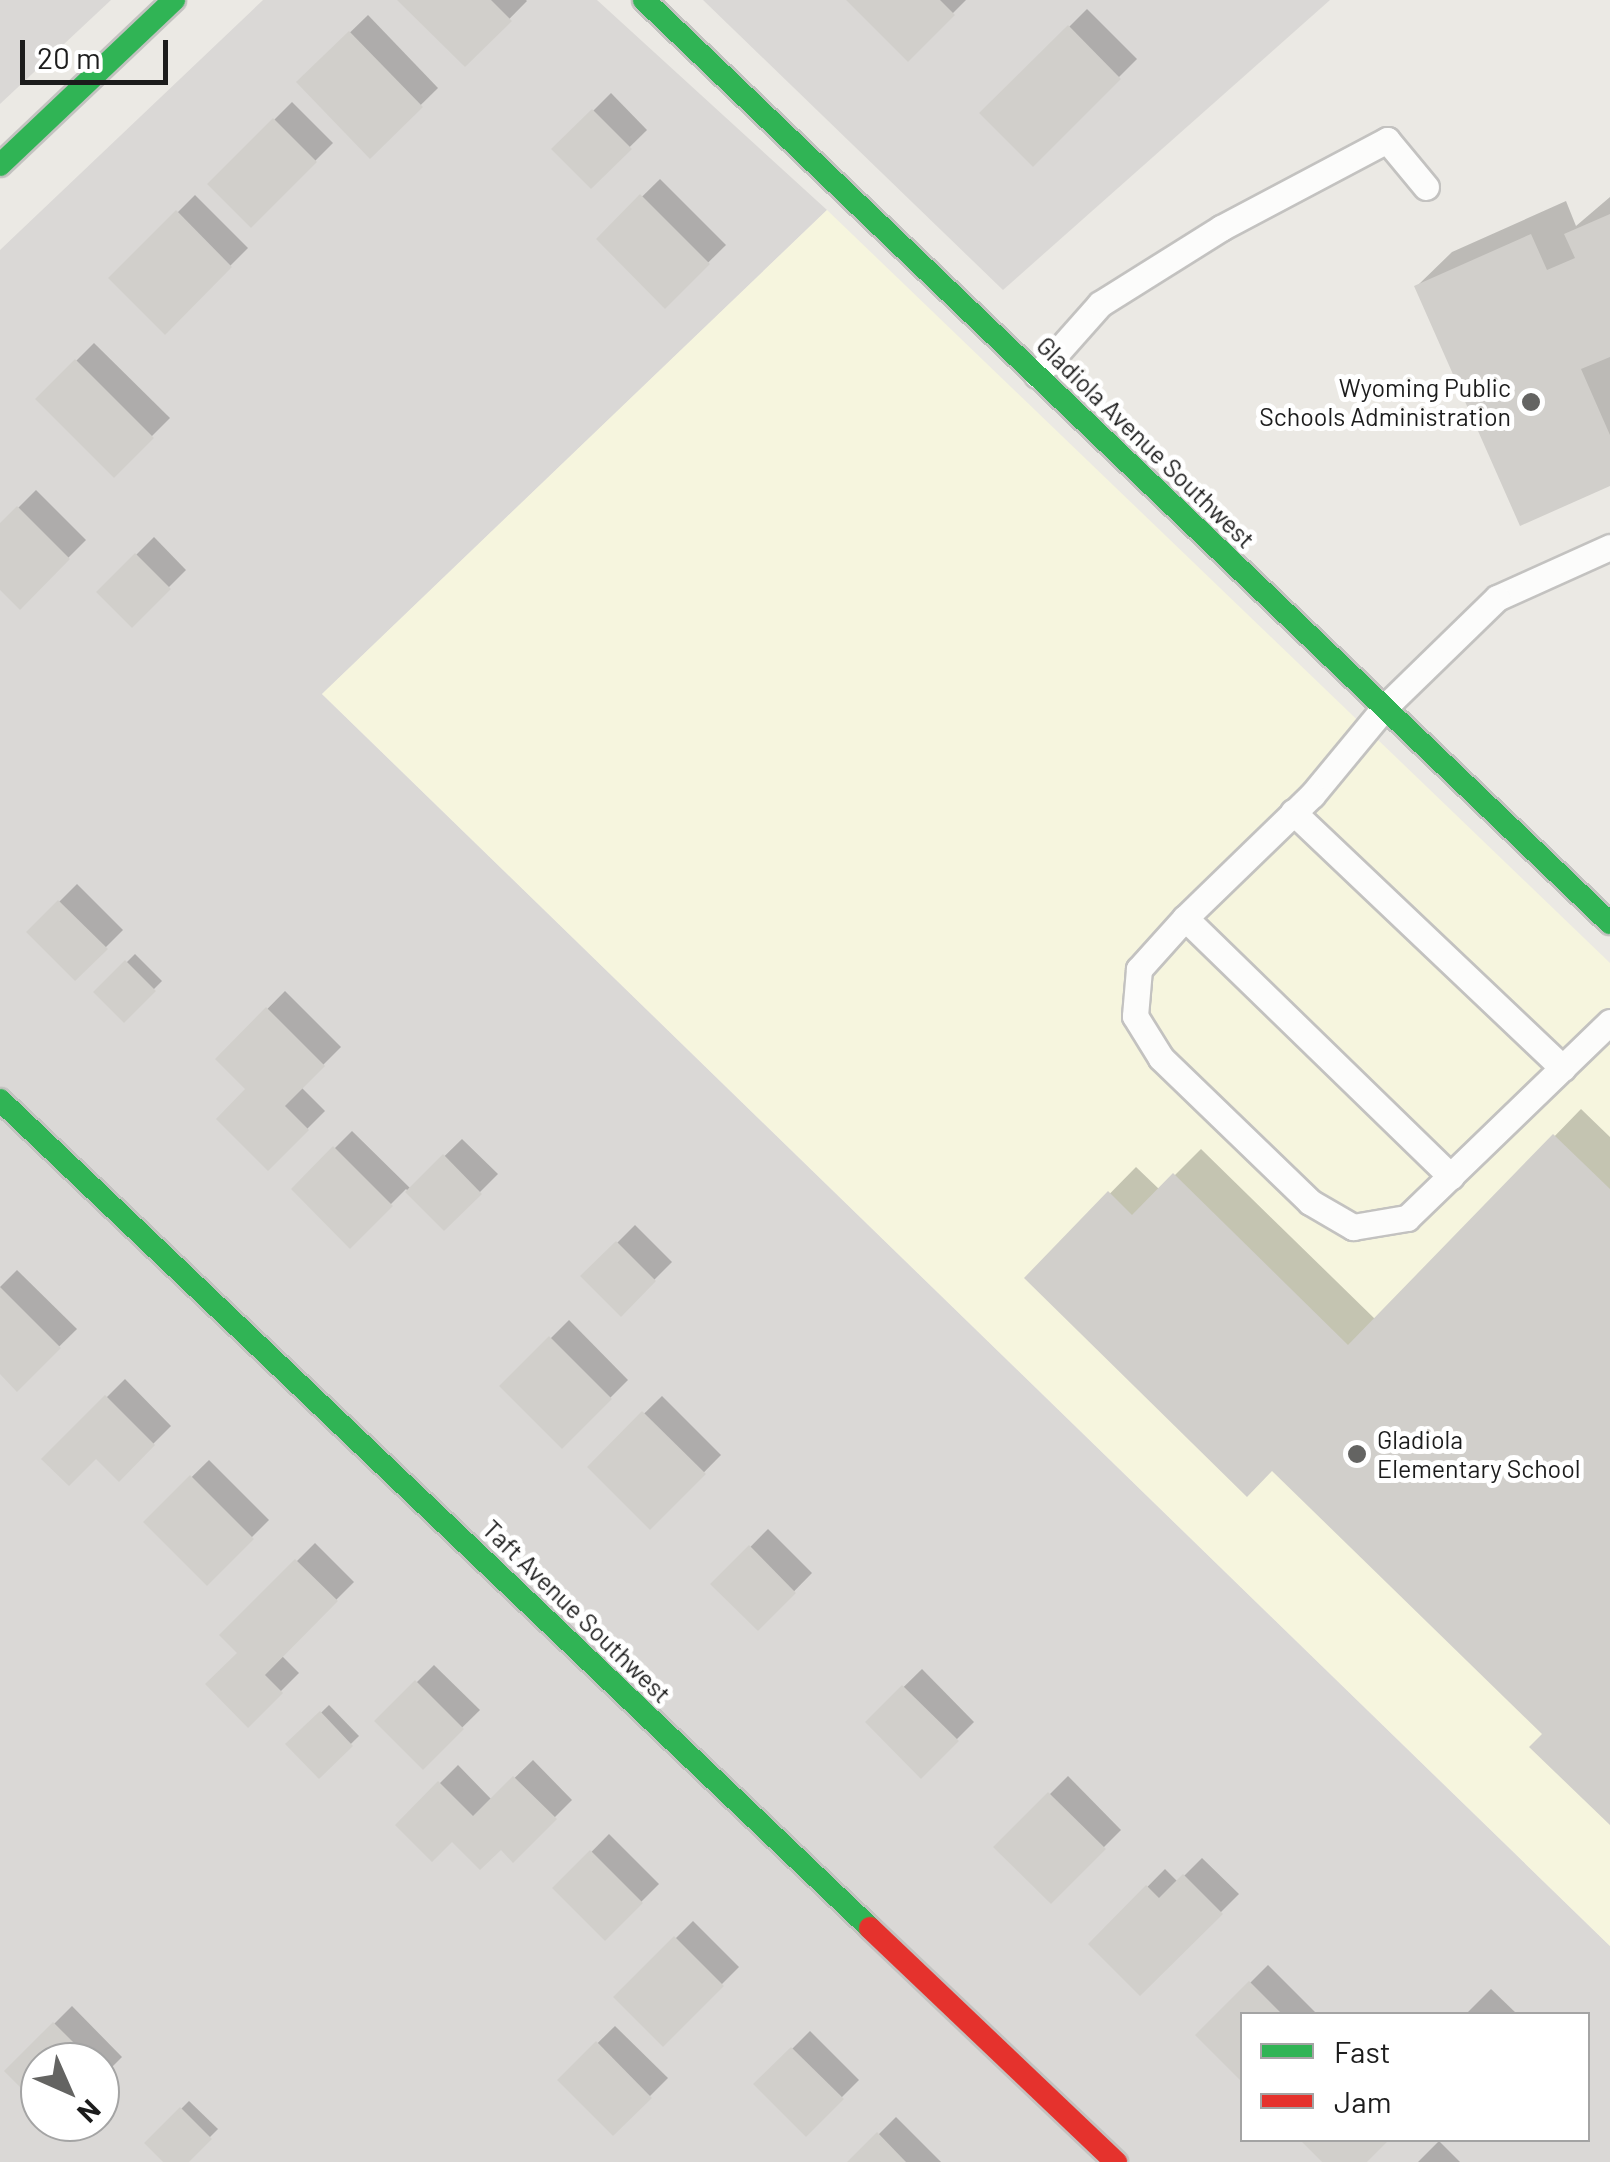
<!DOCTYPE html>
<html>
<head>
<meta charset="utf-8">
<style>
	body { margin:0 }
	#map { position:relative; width:1610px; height:2162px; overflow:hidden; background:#ebe9e4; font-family:Barlow,sans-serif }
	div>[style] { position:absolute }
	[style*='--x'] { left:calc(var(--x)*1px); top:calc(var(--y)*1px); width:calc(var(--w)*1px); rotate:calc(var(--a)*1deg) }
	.residential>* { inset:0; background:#dad8d6 }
	.education>* { inset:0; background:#f6f5de }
	.shadow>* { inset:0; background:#0003 }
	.building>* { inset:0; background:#d1cfcb }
	.roads { filter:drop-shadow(2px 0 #c3c2c0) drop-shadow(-2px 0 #c3c2c0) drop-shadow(0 2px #c3c2c0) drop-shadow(0 -2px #c3c2c0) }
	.lane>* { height:25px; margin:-12.5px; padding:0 12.5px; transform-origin:12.5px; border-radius:12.5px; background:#fcfcfb }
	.fast>* { height:22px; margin:-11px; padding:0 11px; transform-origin:11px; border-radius:11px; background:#30b455 }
	.jam>* { height:22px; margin:-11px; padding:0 11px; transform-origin:11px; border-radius:11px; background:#e5322d }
	.dots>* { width:28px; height:28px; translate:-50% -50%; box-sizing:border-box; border:5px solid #fff; border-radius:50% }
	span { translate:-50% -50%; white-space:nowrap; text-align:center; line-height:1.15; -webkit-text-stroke:10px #fff; paint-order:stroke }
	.poi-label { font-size:25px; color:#1c1c1c }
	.right { translate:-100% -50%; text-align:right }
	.left { translate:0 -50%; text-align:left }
	.street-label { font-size:25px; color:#1c1c1c }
	.legend { position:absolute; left:1240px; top:2012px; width:350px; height:130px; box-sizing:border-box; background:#fff; border:2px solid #a4a4a4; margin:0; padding:12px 18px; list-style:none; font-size:30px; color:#1c1c1c }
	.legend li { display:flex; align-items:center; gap:20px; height:50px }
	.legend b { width:50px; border:2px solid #a4a4a4 }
	.north { position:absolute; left:20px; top:2042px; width:100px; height:100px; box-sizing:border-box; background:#fff; border:2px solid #a4a4a4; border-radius:50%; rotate:135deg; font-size:28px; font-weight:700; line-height:40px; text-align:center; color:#1c1c1c }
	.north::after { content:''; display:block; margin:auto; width:35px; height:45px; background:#646462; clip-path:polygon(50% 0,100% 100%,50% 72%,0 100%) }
	.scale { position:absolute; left:20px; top:40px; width:148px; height:45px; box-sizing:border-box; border:5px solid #1c1c1c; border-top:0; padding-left:12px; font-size:30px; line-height:35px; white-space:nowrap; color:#1c1c1c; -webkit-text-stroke:8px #fff; paint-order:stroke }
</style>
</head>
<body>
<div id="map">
	<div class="residential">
		<i style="clip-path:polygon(0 0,111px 0,0 104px)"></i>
		<i style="clip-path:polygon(evenodd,263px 0,597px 0,827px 210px,322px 694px,1610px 1946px,1610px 2162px,0 2162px,0 250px,263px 0,1242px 2014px,1588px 2014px,1588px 2140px,1242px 2140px,1242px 2014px,263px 0,40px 2062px,100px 2062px,100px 2122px,40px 2122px,40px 2062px)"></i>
		<i style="clip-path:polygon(703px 0,1330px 0,1003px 290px)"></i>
	</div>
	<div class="education">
		<i style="clip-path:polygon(827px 210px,1610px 963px,1610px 1946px,322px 694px)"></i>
	</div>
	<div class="shadow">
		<i style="clip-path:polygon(404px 0,526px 0,527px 1px,465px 64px)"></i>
		<i style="clip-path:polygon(849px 0,966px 0,908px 58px)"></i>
		<i style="clip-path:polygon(1087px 9px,1137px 59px,1033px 163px,983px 113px)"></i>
		<i style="clip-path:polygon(368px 15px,438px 88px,370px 155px,299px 82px)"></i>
		<i style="clip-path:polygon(611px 93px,647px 130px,591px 185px,555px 149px)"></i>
		<i style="clip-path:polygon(292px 102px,333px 143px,251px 225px,210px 184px)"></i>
		<i style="clip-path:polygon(660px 179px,726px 245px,665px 305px,599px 239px)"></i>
		<i style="clip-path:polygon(195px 195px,248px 248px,165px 331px,112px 278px)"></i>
		<i style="clip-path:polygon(1610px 197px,1610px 483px,1417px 286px,1452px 252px,1566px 201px,1576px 226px)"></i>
		<i style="clip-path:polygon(94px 343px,170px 418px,114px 474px,38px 399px)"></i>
		<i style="clip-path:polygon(36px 490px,86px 540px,20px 606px,0 586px,0 526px)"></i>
		<i style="clip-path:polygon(154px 537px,186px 570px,132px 624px,99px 592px)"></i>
		<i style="clip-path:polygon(77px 884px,123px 930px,75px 978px,29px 932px)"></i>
		<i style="clip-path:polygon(135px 954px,162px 981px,124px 1019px,97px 992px)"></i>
		<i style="clip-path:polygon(285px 991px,341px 1047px,301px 1087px,325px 1111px,268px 1168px,249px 1089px,218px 1059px)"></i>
		<i style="clip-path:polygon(1581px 1109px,1610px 1137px,1610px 1822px,1545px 1734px,1272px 1468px,1027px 1278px,1136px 1167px,1160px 1190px,1201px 1149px,1376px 1320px)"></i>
		<i style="clip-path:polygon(352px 1131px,411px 1189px,462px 1139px,498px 1174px,444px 1228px,406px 1189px,350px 1245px,294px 1189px)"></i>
		<i style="clip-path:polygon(635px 1225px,672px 1262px,621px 1313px,584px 1276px)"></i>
		<i style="clip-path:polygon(17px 1270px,77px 1329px,17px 1388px,0 1371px,0 1287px)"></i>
		<i style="clip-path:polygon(569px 1320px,628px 1380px,562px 1446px,503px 1386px)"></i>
		<i style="clip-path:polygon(125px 1379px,171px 1426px,119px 1478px,96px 1456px,45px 1459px)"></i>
		<i style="clip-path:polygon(662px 1396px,721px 1455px,650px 1527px,590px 1467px)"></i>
		<i style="clip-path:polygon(209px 1460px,269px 1520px,207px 1582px,146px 1522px)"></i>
		<i style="clip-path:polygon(768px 1529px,812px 1573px,758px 1628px,714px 1584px)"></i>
		<i style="clip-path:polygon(315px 1543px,354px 1582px,281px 1655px,299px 1673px,248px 1724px,240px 1652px,223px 1635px)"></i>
		<i style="clip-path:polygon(434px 1665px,480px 1710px,423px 1766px,378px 1721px)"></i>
		<i style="clip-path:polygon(922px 1669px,974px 1722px,921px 1775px,868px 1722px)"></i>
		<i style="clip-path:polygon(329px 1705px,359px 1736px,319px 1775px,289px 1744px)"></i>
		<i style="clip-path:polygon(533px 1760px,572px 1800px,513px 1859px,501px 1846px,398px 1825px,458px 1765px,492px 1800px)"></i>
		<i style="clip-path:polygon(1068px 1776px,1121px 1830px,1051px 1900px,997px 1847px)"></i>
		<i style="clip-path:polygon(609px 1834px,659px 1884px,605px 1938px,556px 1888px)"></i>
		<i style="clip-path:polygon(1202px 1858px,1239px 1894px,1140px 1993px,1091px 1944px,1165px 1869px,1178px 1882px)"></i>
		<i style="clip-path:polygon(693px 1921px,739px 1967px,663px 2043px,617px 1997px)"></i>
		<i style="clip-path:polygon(1268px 1965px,1317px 2014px,1242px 2014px,1242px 2079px,1198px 2035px)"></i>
		<i style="clip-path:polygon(1491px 1989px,1517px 2014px,1466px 2014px)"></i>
		<i style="clip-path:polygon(72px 2006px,122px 2057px,100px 2079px,100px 2062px,40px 2062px,40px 2104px,7px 2071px)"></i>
		<i style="clip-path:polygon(615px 2026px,668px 2078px,613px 2133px,560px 2080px)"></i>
		<i style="clip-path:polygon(810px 2031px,859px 2080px,806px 2133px,757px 2084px)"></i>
		<i style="clip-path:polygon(189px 2101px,218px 2129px,185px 2162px,166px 2162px,147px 2143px)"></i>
		<i style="clip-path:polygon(896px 2117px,941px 2162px,851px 2162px)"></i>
		<i style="clip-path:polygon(1439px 2141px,1460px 2162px,1418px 2162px)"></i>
	</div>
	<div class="building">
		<i style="clip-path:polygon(397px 0,491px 0,512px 21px,465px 67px)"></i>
		<i style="clip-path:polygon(846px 0,940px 0,955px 15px,908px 62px)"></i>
		<i style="clip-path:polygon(1068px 25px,1121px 79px,1033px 167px,979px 113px)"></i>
		<i style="clip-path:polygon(349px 31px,423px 107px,370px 159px,296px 82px)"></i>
		<i style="clip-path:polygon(592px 109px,632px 149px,591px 189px,551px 149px)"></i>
		<i style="clip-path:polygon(273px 118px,317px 162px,251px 228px,207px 184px)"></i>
		<i style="clip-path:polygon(640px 194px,710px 264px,665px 309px,596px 239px)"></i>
		<i style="clip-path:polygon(176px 210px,232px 267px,165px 335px,108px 278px)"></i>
		<i style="clip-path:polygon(1610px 214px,1610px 357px,1581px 369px,1610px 435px,1610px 486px,1520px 526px,1414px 286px,1531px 234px,1547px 270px,1575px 258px,1564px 234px)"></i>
		<i style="clip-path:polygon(75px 359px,154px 438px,114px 478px,35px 399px)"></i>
		<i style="clip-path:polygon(17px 506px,70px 559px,20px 610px,0 590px,0 523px)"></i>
		<i style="clip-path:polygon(135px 553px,171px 589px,132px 628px,96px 592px)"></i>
		<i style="clip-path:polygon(58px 900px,108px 949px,75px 981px,26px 932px)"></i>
		<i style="clip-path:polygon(125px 960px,156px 991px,124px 1023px,93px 992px)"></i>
		<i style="clip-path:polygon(266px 1007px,325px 1066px,285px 1106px,309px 1130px,268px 1171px,216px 1119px,245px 1089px,215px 1059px)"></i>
		<i style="clip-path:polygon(1553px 1134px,1610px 1189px,1610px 1825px,1529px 1747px,1542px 1734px,1272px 1471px,1247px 1497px,1024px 1278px,1108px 1191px,1132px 1215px,1173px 1173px,1348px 1345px)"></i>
		<i style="clip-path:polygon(333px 1146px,393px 1206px,350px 1249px,291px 1189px)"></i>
		<i style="clip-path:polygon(443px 1154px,482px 1194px,444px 1231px,405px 1192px)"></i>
		<i style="clip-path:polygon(616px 1241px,656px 1281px,621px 1317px,580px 1276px)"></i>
		<i style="clip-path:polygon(0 1287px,61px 1348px,17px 1392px,0 1374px)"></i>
		<i style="clip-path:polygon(549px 1336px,612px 1399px,562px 1449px,499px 1386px)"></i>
		<i style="clip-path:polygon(105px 1395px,155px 1445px,119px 1482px,96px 1459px,69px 1486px,41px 1459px)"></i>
		<i style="clip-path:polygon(642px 1411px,706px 1474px,650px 1530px,587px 1467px)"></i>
		<i style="clip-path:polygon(190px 1475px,254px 1539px,207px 1586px,143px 1522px)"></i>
		<i style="clip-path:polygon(749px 1545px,796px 1593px,758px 1631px,710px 1584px)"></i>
		<i style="clip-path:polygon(295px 1559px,338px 1601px,265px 1675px,283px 1693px,248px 1728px,205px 1684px,237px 1653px,219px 1635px)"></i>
		<i style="clip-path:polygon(415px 1680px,464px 1729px,423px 1770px,374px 1721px)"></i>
		<i style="clip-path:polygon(902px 1685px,959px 1741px,921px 1779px,865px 1722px)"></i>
		<i style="clip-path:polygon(320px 1711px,353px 1746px,319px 1779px,285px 1744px)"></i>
		<i style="clip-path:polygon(513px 1776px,557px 1819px,513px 1863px,501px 1850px,480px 1870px,452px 1842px,432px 1862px,395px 1825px,438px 1781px,473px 1816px)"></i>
		<i style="clip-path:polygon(1048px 1792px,1106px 1849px,1051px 1904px,993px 1847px)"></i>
		<i style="clip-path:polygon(590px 1850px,643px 1903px,605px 1941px,552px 1888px)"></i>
		<i style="clip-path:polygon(1183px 1874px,1223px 1914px,1140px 1996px,1088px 1944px,1146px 1885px,1159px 1898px)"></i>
		<i style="clip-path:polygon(674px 1936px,724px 1986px,663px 2047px,613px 1997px)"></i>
		<i style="clip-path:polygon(1249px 1981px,1282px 2014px,1242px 2014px,1242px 2082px,1195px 2035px)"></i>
		<i style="clip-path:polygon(53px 2022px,93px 2062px,40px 2062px,40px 2107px,4px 2071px)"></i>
		<i style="clip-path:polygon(596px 2041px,652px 2098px,613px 2136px,557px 2080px)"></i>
		<i style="clip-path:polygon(791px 2047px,844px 2099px,806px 2137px,753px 2084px)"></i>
		<i style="clip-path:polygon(180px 2107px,212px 2139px,189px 2162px,163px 2162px,144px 2143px)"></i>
		<i style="clip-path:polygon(877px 2132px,906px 2162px,847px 2162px)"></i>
		<i style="clip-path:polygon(1300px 2140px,1389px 2140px,1367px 2162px,1322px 2162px)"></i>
	</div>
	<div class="roads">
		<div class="lane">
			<i style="--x:1037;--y:375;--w:95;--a:-48.4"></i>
			<i style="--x:1100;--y:304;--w:143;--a:-32.1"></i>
			<i style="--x:1221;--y:228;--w:188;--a:-27.9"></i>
			<i style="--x:1387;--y:140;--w:61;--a:50.3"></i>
			<i style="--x:1610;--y:547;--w:124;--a:155.7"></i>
			<i style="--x:1497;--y:598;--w:158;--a:135.8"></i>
			<i style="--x:1384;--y:708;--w:113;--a:129.6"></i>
			<i style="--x:1312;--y:795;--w:177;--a:135.9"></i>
			<i style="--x:1185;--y:918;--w:69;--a:132"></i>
			<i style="--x:1139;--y:969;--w:47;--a:94.9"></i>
			<i style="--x:1135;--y:1016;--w:49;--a:58.2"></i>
			<i style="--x:1161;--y:1058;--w:207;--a:44"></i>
			<i style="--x:1310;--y:1202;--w:50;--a:30.2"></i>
			<i style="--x:1353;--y:1227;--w:55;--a:-9.5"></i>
			<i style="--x:1407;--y:1218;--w:282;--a:-44"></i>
			<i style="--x:1293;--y:812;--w:372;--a:43.5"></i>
			<i style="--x:1185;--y:918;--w:371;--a:44.2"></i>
		</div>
		<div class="fast">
			<i style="--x:644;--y:0;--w:1336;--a:43.7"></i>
			<i style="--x:0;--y:165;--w:240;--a:-43.5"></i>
			<i style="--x:0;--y:1100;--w:1201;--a:43.58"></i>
		</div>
		<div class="jam">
			<i style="--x:870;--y:1928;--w:340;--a:43.6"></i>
		</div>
	</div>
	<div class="dots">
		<i style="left:1531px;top:402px;background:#646462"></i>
		<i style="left:1357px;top:1454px;background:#646462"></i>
	</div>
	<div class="poi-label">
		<span class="right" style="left:1511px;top:402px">Wyoming Public<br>Schools Administration</span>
		<span class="left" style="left:1377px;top:1454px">Gladiola<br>Elementary School</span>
	</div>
	<div class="street-label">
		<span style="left:1146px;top:442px;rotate:44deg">Gladiola Avenue Southwest</span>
		<span style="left:577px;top:1611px;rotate:44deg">Taft Avenue Southwest</span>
	</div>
	<ul class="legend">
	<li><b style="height:12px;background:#30b455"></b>Fast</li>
	<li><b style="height:12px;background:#e5322d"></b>Jam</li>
	</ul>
	<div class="north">N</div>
	<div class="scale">20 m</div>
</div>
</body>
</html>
